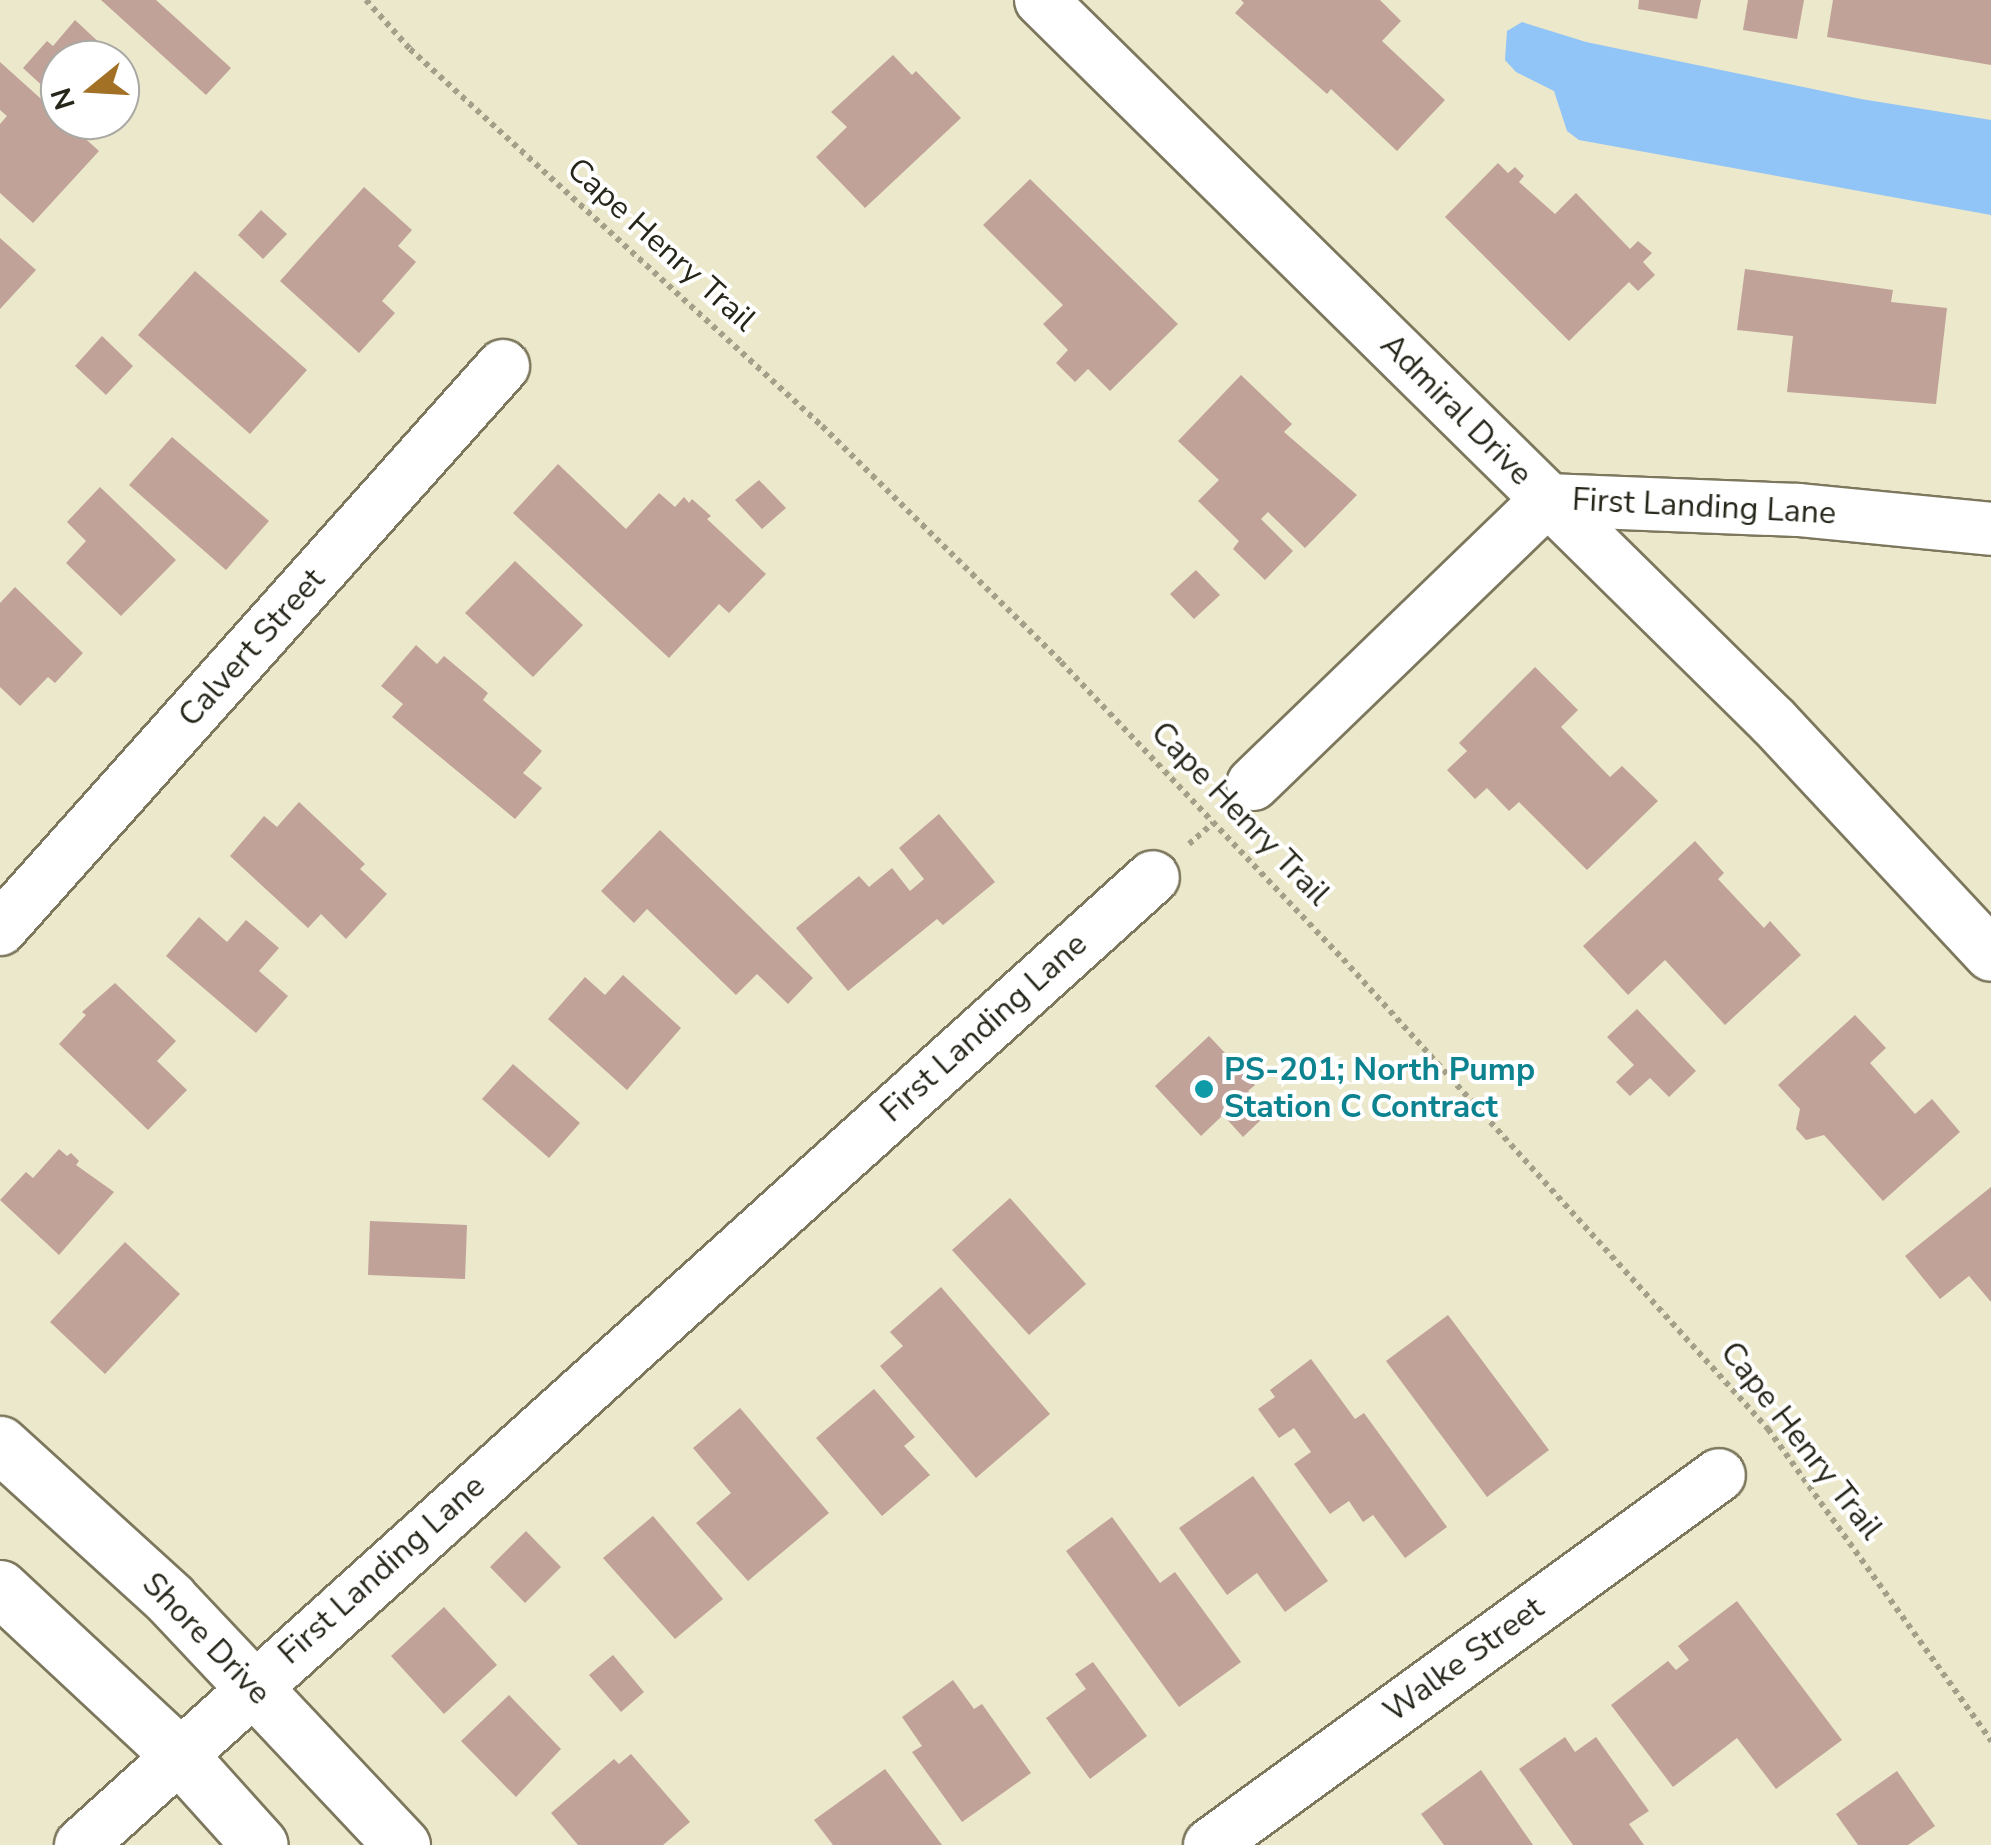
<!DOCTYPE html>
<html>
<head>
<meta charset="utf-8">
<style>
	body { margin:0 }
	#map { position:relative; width:1991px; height:1845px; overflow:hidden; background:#ece8cb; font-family:"Nunito Sans",sans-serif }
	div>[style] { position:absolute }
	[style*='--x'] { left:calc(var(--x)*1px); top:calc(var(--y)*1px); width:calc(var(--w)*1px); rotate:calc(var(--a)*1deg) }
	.water>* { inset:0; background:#91c4f7 }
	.building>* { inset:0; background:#c0a298 }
	.path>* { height:6px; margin-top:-3px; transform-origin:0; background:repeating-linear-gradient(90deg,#a3a08a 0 5px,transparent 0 10px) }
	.roads { filter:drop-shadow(2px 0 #7c775d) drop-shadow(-2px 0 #7c775d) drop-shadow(0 2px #7c775d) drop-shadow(0 -2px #7c775d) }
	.minor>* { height:52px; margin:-26px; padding:0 26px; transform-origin:26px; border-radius:26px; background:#fff }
	.highway>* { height:55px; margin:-27.5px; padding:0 27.5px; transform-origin:27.5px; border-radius:27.5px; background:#fff }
	.dots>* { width:28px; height:28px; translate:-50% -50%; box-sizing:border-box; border:5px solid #fff; border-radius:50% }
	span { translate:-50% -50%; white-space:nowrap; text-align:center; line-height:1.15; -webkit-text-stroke:8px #fff; paint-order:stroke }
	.street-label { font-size:32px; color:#27261b }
	.culture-label { font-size:32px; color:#0d838f; font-weight:700 }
	.left { translate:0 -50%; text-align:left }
	.north { position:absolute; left:40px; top:40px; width:100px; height:100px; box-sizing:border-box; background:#fff; border:2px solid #a9a8a4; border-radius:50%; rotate:252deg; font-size:28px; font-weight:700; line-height:40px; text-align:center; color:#27261b }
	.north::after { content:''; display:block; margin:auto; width:35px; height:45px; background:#a27126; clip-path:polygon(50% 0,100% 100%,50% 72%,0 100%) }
</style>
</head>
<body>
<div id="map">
	<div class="water">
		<i style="clip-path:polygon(1522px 22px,1586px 42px,1861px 99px,1991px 120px,1991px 215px,1579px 140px,1567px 131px,1554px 91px,1516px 72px,1505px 60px,1507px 31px)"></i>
	</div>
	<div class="building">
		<i style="clip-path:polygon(101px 0,156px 0,231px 68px,206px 95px)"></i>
		<i style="clip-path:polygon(1241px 0,1380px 0,1401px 21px,1382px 41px,1445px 100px,1397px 151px,1331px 89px,1327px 94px,1235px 13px,1244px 3px)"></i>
		<i style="clip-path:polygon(1639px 0,1701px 0,1697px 19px,1638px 9px)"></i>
		<i style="clip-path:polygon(1748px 0,1804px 0,1797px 39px,1743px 30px)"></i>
		<i style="clip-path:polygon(1833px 0,1991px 0,1991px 65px,1827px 37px)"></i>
		<i style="clip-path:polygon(75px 20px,118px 60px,60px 60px,60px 102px,23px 68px,47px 41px,53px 46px)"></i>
		<i style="clip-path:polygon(893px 55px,912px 75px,916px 71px,961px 118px,865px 208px,816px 157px,847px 127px,831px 112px)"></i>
		<i style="clip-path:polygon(120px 61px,136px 76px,120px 93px)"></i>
		<i style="clip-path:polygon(0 62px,99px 151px,33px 223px,0 193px,0 124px,7px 116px,0 110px)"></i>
		<i style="clip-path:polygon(1498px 163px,1508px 173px,1515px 167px,1524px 176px,1519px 182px,1555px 214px,1576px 193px,1630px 249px,1638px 241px,1652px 253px,1643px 262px,1655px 275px,1638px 291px,1629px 282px,1569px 341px,1445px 217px)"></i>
		<i style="clip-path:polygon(1030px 179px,1178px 324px,1110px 391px,1088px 369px,1075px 382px,1056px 363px,1068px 350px,1043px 324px,1063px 305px,983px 225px)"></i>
		<i style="clip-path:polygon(364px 187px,412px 230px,398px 246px,416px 262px,382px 301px,395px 313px,359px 353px,280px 281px)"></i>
		<i style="clip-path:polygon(261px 210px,287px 234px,263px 259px,238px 235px)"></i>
		<i style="clip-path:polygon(0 238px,36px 270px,0 309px)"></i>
		<i style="clip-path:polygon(1745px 269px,1893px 290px,1891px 302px,1947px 308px,1936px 404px,1787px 392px,1793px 336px,1737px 330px)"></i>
		<i style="clip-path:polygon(195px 271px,307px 370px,250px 434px,138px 335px)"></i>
		<i style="clip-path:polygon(102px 336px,133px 366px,106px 395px,75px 366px)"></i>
		<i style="clip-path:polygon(1241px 375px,1292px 424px,1284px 432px,1357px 495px,1305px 548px,1268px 512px,1261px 519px,1293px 551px,1265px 580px,1233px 549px,1239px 541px,1198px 501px,1219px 480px,1178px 441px)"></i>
		<i style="clip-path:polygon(172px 437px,269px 521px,226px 570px,129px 485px)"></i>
		<i style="clip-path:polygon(558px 464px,626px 529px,659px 493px,675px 507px,684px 497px,689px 503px,692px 499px,711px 516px,707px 519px,766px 574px,729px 613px,719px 604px,669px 658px,513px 513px)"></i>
		<i style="clip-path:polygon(759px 480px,786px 508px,762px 529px,735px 500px)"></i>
		<i style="clip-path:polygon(100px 487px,176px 560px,121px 616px,66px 563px,86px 541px,67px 522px)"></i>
		<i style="clip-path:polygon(515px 561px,583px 625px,533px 677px,465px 613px)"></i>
		<i style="clip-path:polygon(1196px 570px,1220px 595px,1194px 619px,1170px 594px)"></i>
		<i style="clip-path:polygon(15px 587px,83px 653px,55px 683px,48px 677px,20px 706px,0 687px,0 603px)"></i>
		<i style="clip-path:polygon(416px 645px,437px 664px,444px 656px,488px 693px,483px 700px,542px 751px,523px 773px,542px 788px,515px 819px,392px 717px,403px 704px,381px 686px)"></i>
		<i style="clip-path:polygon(1535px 667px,1578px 710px,1561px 727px,1610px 777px,1622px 766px,1658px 801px,1587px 870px,1519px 802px,1509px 811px,1487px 788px,1475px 799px,1447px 770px,1467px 751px,1459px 743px)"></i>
		<i style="clip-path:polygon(299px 802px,365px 864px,360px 869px,387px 894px,346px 939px,321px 914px,308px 928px,230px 856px,264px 816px,277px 827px)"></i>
		<i style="clip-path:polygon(939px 814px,995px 882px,943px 925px,937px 919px,848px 991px,796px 928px,859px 876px,869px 887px,892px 868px,910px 891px,924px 879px,899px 848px)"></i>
		<i style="clip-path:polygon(660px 830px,813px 978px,788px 1004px,757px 974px,736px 995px,647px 909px,634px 923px,601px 891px)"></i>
		<i style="clip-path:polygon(1695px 841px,1724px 873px,1718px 879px,1764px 928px,1770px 921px,1801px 955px,1725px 1025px,1665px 960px,1628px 995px,1583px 946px)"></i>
		<i style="clip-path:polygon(199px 917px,227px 942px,246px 920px,279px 948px,259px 971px,288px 996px,256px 1033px,166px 956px)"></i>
		<i style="clip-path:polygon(623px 975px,681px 1028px,627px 1090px,548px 1019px,585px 977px,605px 995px)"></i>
		<i style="clip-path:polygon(115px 983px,176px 1041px,157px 1061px,187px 1090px,148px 1130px,59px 1044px,86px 1015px,82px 1012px)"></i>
		<i style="clip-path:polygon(1637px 1009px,1696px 1071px,1669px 1097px,1650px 1078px,1630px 1096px,1616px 1082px,1634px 1065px,1607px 1037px)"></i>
		<i style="clip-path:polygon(1855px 1015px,1886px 1048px,1870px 1063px,1915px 1114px,1932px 1099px,1960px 1132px,1883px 1201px,1824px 1135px,1806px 1140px,1796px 1129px,1800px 1109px,1778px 1085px)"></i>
		<i style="clip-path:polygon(1209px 1036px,1255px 1085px,1248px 1091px,1268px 1113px,1243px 1137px,1223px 1115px,1201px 1136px,1155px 1086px)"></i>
		<i style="clip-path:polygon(513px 1064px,580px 1123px,549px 1158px,482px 1099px)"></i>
		<i style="clip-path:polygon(59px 1149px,67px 1156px,71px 1153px,79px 1161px,76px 1165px,114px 1192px,59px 1255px,0 1200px,26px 1172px,33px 1178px)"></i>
		<i style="clip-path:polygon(1991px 1187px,1991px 1302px,1969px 1276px,1940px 1299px,1905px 1256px)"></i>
		<i style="clip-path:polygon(1010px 1198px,1086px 1284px,1029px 1335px,952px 1250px)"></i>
		<i style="clip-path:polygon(370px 1221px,467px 1225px,465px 1279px,368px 1275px)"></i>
		<i style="clip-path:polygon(125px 1242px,180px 1294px,105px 1374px,50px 1322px)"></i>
		<i style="clip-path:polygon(941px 1287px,1050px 1414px,976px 1478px,880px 1366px,903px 1346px,890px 1332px)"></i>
		<i style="clip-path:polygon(1448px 1315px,1549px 1450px,1487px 1497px,1386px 1361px)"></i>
		<i style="clip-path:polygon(1311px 1359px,1355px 1419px,1364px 1413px,1447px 1527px,1405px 1558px,1373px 1515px,1363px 1522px,1349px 1501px,1330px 1514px,1294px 1464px,1311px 1452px,1294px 1428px,1279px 1438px,1258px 1409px,1275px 1397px,1270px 1390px)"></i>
		<i style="clip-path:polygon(874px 1389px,915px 1437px,904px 1446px,930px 1475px,882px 1516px,816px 1438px)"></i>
		<i style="clip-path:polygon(740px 1408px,829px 1513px,748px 1581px,696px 1523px,731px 1493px,693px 1448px)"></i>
		<i style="clip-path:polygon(1253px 1476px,1328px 1581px,1285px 1612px,1257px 1573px,1227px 1595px,1179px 1528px)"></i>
		<i style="clip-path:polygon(653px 1516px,723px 1599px,675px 1639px,603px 1558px)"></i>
		<i style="clip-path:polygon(1112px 1517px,1160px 1583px,1175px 1572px,1241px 1662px,1179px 1707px,1066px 1551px)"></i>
		<i style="clip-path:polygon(526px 1531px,561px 1567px,525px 1603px,490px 1567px)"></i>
		<i style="clip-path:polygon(1737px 1601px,1842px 1740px,1776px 1789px,1737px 1738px,1673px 1787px,1611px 1705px,1668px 1661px,1676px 1670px,1689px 1660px,1678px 1646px)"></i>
		<i style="clip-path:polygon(444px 1607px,497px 1665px,444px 1714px,391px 1656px)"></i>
		<i style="clip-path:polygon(613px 1655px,644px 1692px,621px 1712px,589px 1675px)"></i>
		<i style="clip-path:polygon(1093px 1662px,1147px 1736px,1090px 1779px,1046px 1718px,1086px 1689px,1075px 1674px)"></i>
		<i style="clip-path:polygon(953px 1680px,974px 1709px,982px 1704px,1031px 1773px,962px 1822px,912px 1752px,922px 1746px,902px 1717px)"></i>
		<i style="clip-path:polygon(509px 1695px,561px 1749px,516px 1797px,461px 1741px)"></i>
		<i style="clip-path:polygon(1565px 1737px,1575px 1752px,1596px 1737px,1649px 1811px,1629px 1824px,1644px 1845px,1573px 1845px,1519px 1769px)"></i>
		<i style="clip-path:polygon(631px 1754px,690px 1822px,663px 1845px,578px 1845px,551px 1813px,614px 1759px,619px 1764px)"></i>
		<i style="clip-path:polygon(885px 1769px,942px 1845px,833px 1845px,814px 1820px)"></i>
		<i style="clip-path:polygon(1481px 1770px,1533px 1845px,1444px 1845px,1421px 1814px)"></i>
		<i style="clip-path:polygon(1897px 1771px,1935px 1826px,1908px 1845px,1858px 1845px,1836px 1814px)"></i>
	</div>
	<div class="path">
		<i style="--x:366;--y:0;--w:66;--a:48.1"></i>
		<i style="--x:410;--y:49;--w:558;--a:42.46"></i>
		<i style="--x:822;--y:426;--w:336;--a:44.6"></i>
		<i style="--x:1061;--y:662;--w:410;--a:46.5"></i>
		<i style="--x:1343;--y:959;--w:634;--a:47.88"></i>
		<i style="--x:1768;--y:1429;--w:384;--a:54.4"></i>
		<i style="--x:1189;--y:844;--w:32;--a:-41"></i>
	</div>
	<div class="roads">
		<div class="minor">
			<i style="--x:1041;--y:0;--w:1029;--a:44.57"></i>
			<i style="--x:1774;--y:722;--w:318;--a:47"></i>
			<i style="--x:1253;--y:784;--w:409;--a:-44"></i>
			<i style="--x:1547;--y:500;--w:251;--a:2.3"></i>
			<i style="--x:1798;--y:510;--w:194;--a:5.6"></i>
			<i style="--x:0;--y:929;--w:755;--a:-48.22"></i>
			<i style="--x:81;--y:1845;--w:1444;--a:-42.08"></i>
			<i style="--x:1210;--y:1845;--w:629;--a:-36.01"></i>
		</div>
		<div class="highway">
			<i style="--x:0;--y:1444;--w:229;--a:42.3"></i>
			<i style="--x:169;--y:1598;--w:340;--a:46.7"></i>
			<i style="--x:0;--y:1588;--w:243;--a:43"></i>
			<i style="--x:178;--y:1754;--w:122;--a:48"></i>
		</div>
	</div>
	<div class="dots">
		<i style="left:1204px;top:1089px;background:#0f9aa8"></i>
	</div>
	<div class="street-label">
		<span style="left:661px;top:245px;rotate:42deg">Cape Henry Trail</span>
		<span style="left:1456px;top:410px;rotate:45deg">Admiral Drive</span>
		<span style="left:1704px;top:507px;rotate:3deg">First Landing Lane</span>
		<span style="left:252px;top:648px;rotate:-48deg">Calvert Street</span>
		<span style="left:1240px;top:814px;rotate:46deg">Cape Henry Trail</span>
		<span style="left:984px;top:1028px;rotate:-42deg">First Landing Lane</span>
		<span style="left:1801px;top:1441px;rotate:52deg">Cape Henry Trail</span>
		<span style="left:382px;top:1570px;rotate:-42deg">First Landing Lane</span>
		<span style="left:206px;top:1639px;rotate:46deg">Shore Drive</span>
		<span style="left:1464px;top:1660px;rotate:-36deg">Walke Street</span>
	</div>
	<div class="culture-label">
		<span class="left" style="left:1224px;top:1089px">PS-201; North Pump<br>Station C Contract</span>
	</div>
	<div class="north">N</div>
</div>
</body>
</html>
